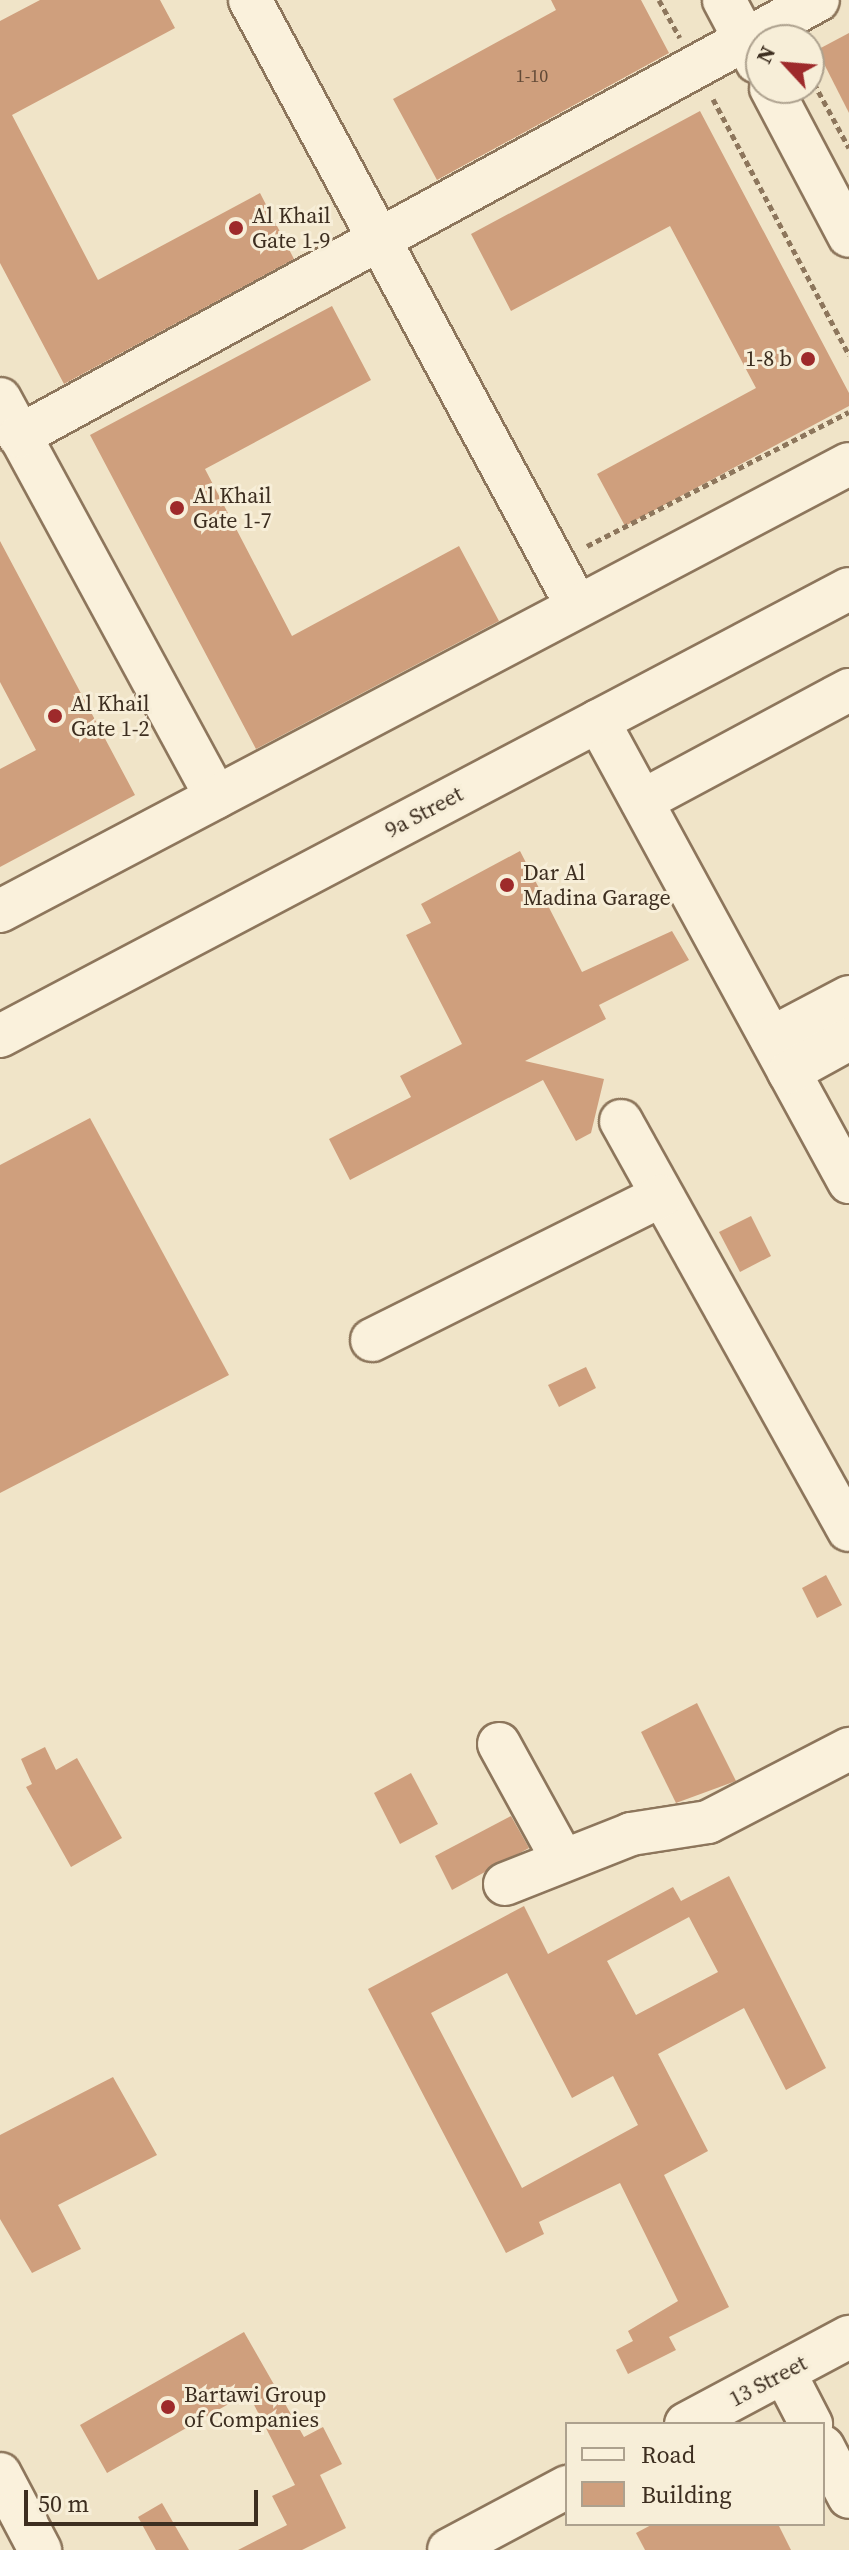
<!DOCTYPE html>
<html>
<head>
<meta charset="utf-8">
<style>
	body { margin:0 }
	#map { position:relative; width:849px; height:2550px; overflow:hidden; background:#f0e4c8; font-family:"Source Serif 4",serif }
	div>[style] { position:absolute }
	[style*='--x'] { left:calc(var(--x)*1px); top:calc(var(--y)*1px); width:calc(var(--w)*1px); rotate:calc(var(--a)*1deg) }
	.building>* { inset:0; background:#cf9f7d }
	.path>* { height:5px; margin-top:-2.5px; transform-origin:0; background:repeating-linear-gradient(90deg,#8d765c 0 6px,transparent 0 10px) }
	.roads { filter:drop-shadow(2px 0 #8d765c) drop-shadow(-2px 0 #8d765c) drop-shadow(0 2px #8d765c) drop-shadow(0 -2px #8d765c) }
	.minor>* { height:42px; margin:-21px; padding:0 21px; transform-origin:21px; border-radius:21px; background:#faf1dc }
	.dots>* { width:22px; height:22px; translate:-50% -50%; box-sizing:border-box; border:4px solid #f7eed8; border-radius:50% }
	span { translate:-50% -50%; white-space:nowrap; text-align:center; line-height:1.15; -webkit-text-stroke:6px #f7eed8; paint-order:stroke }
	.number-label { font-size:18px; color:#624a37 }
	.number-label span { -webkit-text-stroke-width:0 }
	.poi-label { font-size:22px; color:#3d2e20 }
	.left { translate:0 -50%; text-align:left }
	.right { translate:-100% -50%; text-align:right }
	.street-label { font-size:22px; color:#3d2e20 }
	.legend { position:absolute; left:565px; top:2422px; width:260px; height:104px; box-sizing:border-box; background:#f7eed8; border:2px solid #ada18e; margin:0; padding:10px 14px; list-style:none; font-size:24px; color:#3d2e20 }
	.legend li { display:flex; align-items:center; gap:16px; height:40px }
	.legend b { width:40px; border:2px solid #ada18e }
	.north { position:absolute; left:745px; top:24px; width:80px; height:80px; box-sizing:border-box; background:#f7eed8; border:2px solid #ada18e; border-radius:50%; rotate:296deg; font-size:22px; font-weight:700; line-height:32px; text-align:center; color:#3d2e20 }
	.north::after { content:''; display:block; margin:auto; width:28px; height:36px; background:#9e2a2b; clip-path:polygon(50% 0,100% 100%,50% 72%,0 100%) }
	.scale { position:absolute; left:24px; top:2490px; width:234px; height:36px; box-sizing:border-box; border:4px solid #3d2e20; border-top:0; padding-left:10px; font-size:24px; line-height:28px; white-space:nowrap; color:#3d2e20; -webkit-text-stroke:6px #f7eed8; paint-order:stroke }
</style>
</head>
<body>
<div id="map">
	<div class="building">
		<i style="clip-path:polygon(40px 0,160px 0,175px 28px,12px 115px,98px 280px,260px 193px,294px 259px,64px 384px,0 263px,0 21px)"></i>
		<i style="clip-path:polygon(551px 0,641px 0,669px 53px,437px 180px,393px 99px,556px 10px)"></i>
		<i style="clip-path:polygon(849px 33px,849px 113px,817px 50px)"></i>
		<i style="clip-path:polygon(700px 111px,849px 393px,849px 406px,625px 526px,597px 474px,756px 388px,670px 226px,511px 311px,471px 234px)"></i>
		<i style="clip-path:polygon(332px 306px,371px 380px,205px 469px,292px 636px,459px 546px,499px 621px,256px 749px,90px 435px)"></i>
		<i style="clip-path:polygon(0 541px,135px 795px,0 867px,0 769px,36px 750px,0 682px)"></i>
		<i style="clip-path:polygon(520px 851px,582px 972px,672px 931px,689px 960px,599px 1005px,606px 1019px,525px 1061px,604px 1079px,591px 1133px,576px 1141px,543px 1080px,350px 1180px,329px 1139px,411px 1097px,400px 1076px,462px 1044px,406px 935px,431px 923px,421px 904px)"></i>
		<i style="clip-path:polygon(90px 1118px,229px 1375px,0 1493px,0 1165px)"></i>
		<i style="clip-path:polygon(751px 1216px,771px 1256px,740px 1272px,719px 1232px)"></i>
		<i style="clip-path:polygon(586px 1367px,596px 1388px,559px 1407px,548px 1385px)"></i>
		<i style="clip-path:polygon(826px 1575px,842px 1605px,817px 1618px,802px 1588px)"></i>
		<i style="clip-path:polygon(697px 1703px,736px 1781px,676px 1803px,641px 1732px)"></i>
		<i style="clip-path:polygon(45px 1747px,56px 1770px,77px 1758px,122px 1838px,71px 1867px,26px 1787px,32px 1784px,21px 1759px)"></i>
		<i style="clip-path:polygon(411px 1773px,438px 1824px,400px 1844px,374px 1793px)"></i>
		<i style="clip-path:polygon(511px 1816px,529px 1848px,452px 1890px,435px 1856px)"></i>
		<i style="clip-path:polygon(evenodd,729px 1876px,826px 2068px,786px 2090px,744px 2008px,658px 2054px,708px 2151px,664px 2175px,729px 2307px,669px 2337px,676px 2350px,628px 2374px,616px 2350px,633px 2341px,628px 2331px,678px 2301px,620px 2183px,539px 2222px,544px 2234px,506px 2253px,368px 1989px,524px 1906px,548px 1954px,673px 1887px,681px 1901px,729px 1876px,689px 1917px,718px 1972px,636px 2015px,607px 1961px,689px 1917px,729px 1876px,507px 1973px,572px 2098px,613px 2076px,638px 2125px,522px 2188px,431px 2013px,507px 1973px)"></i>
		<i style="clip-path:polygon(113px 2077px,157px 2155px,58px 2205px,81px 2249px,32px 2273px,0 2219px,0 2135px)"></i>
		<i style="clip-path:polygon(244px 2332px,304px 2437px,323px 2427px,342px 2464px,320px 2475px,346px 2528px,302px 2550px,238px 2550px,287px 2525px,272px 2496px,295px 2485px,248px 2393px,107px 2473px,80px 2425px)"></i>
		<i style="clip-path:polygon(162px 2503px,189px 2550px,156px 2550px,138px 2517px)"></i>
		<i style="clip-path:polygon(653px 2524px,778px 2524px,791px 2550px,645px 2550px,636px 2533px)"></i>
	</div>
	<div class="path">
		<i style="--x:659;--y:0;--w:43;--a:61.1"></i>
		<i style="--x:809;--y:74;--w:84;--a:61.6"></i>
		<i style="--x:713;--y:99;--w:290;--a:62"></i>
		<i style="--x:587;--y:546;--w:294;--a:-27.1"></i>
	</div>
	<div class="roads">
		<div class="minor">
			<i style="--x:250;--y:0;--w:689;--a:61.65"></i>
			<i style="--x:724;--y:0;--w:70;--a:62"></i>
			<i style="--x:771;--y:88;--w:167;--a:62.2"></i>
			<i style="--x:0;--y:399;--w:453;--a:61.5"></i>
			<i style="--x:19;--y:436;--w:910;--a:-28.62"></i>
			<i style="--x:598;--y:721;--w:525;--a:61.43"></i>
			<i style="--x:642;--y:801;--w:235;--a:-28.2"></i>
			<i style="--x:0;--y:911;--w:959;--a:-27.77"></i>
			<i style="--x:0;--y:1036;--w:959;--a:-27.77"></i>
			<i style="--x:771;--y:1038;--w:88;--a:-27.7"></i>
			<i style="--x:789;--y:1072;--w:68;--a:-28.8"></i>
			<i style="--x:621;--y:1121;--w:468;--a:60.9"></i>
			<i style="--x:372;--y:1340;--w:323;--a:-26.5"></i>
			<i style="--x:499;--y:1744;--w:129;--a:61.2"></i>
			<i style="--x:505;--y:1884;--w:136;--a:-21.6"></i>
			<i style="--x:631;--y:1834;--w:78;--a:-8.9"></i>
			<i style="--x:708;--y:1822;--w:159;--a:-27.4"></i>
			<i style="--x:784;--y:2372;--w:59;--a:62.6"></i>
			<i style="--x:686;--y:2424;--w:185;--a:-28.1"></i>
			<i style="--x:823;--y:2447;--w:56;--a:62.5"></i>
			<i style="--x:0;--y:2474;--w:86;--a:62.2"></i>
			<i style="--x:449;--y:2550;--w:134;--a:-28.1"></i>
		</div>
	</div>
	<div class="dots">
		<i style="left:236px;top:228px;background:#9e2a2b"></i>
		<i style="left:808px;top:359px;background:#9e2a2b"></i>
		<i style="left:177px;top:508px;background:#9e2a2b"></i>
		<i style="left:55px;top:716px;background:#9e2a2b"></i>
		<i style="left:507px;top:885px;background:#9e2a2b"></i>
		<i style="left:168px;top:2407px;background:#9e2a2b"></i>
	</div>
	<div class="number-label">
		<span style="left:532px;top:76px">1-10</span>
	</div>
	<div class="poi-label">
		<span class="left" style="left:252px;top:228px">Al Khail<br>Gate 1-9</span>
		<span class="right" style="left:792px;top:359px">1-8 b</span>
		<span class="left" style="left:193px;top:508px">Al Khail<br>Gate 1-7</span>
		<span class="left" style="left:71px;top:716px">Al Khail<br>Gate 1-2</span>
		<span class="left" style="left:523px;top:885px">Dar Al<br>Madina Garage</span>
		<span class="left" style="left:184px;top:2407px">Bartawi Group<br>of Companies</span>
	</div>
	<div class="street-label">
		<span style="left:424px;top:812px;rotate:-28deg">9a Street</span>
		<span style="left:768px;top:2381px;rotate:-28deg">13 Street</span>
	</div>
	<ul class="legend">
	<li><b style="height:10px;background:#faf1dc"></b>Road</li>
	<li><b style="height:22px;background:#cf9f7d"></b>Building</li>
	</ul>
	<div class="north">N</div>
	<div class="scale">50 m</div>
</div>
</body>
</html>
